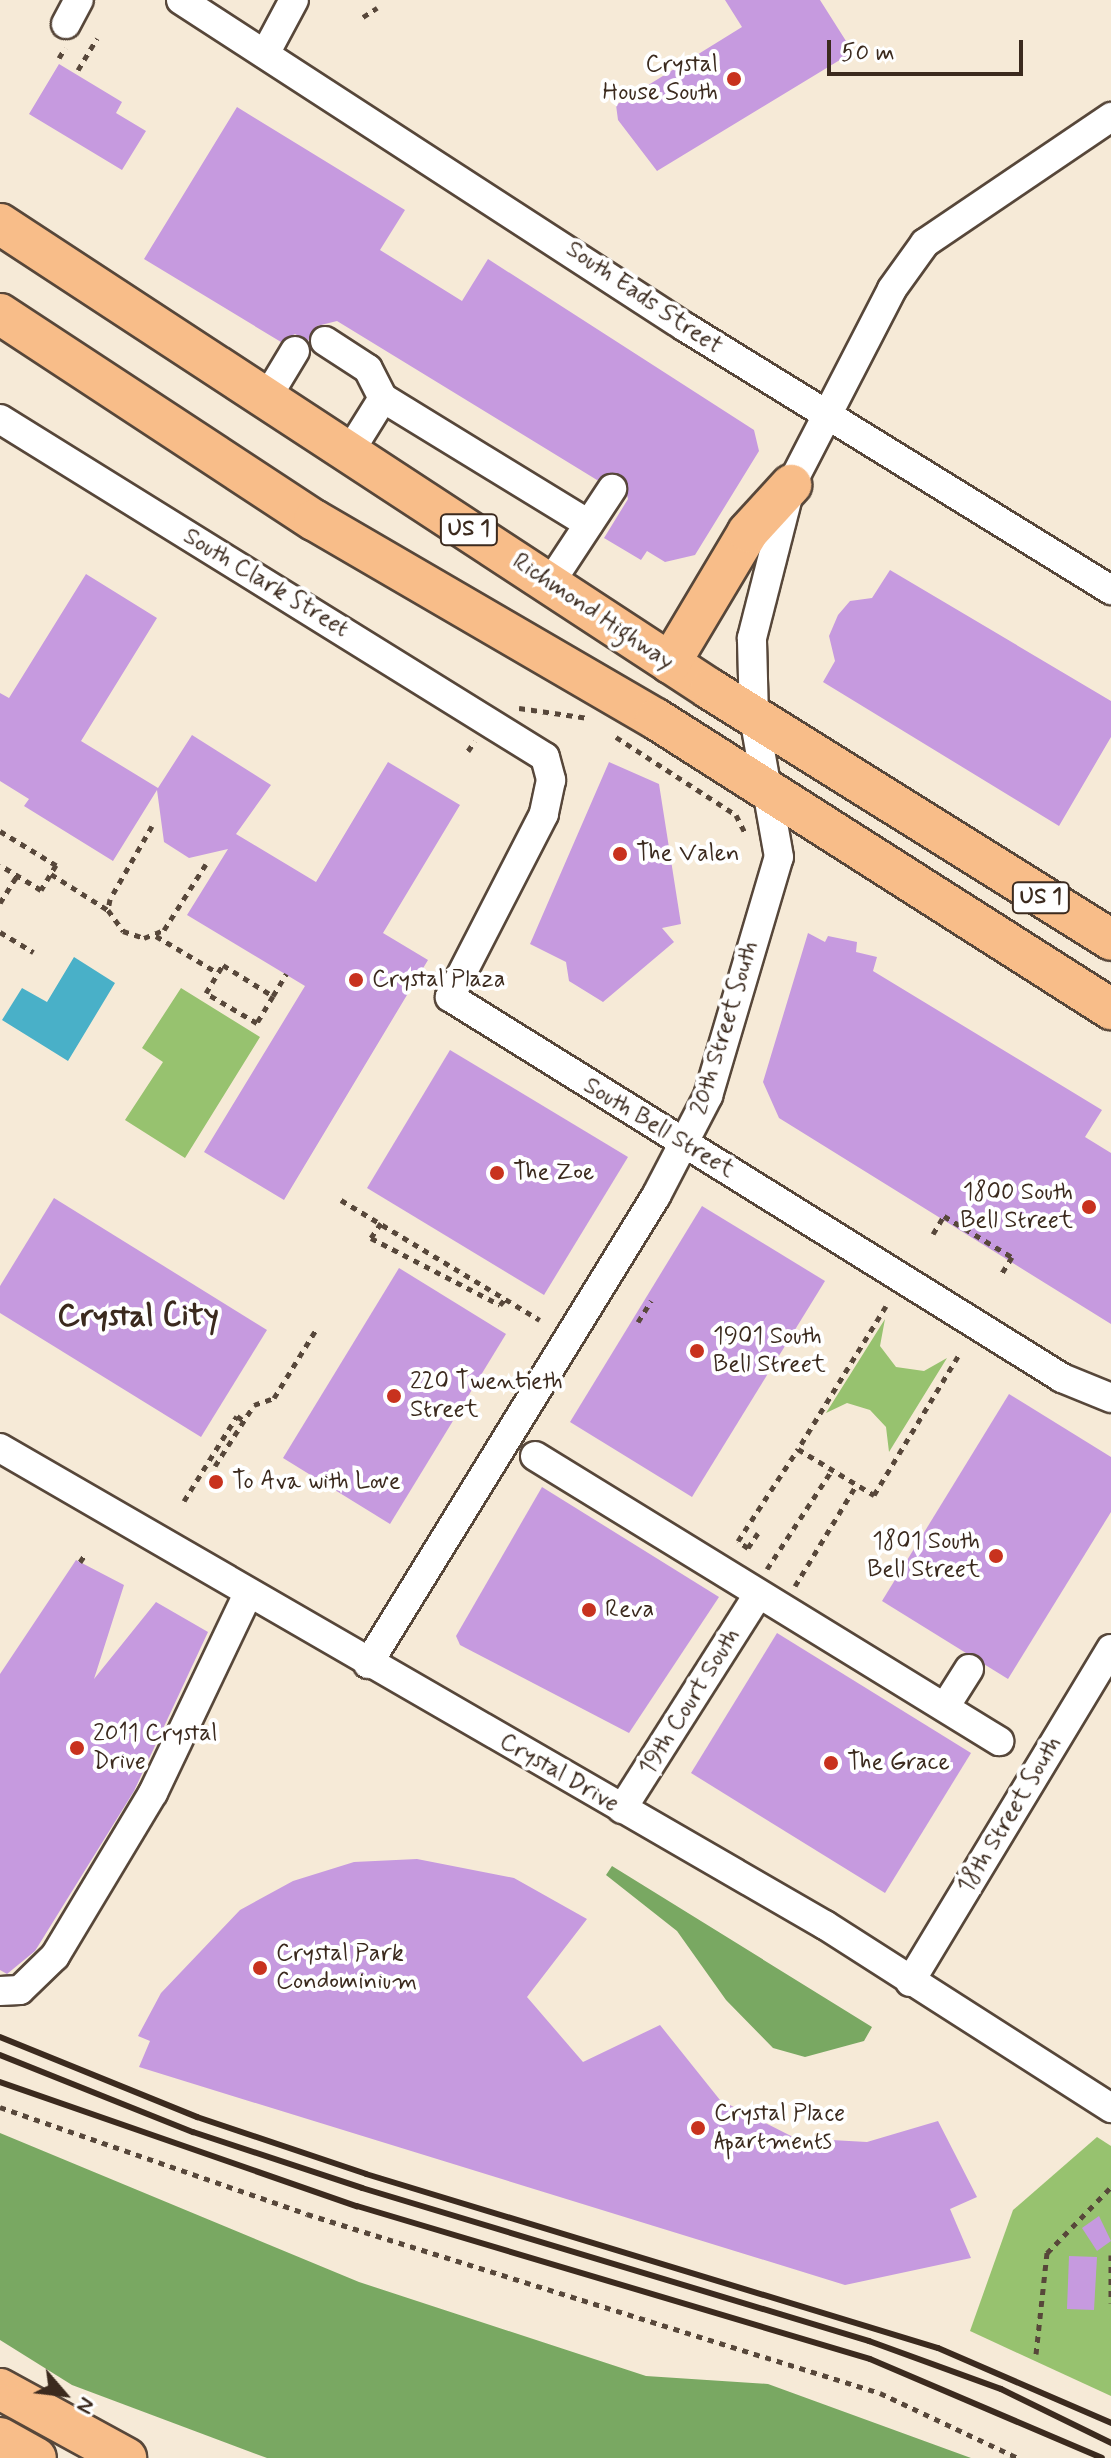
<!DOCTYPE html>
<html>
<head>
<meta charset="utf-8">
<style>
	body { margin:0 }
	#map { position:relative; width:1111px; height:2458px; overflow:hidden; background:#f6ead7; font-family:Mynerve,sans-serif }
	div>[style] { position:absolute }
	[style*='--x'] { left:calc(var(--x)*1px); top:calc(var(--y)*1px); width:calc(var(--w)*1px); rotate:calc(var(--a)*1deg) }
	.green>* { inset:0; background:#97c26f }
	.forest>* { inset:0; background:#79a862 }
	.water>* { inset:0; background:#49b0c8 }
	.building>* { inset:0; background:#c69adf }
	.path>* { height:5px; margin-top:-2.5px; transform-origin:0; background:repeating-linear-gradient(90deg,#57473a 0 6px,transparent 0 12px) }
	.roads { filter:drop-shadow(2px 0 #57473a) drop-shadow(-2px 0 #57473a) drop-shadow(0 2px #57473a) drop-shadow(0 -2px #57473a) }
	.minor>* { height:28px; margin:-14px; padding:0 14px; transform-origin:14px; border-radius:14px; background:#fff }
	.highway>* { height:40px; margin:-20px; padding:0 20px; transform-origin:20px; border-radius:20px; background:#f8bd89 }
	.rail>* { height:6px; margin:-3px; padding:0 3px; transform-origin:3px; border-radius:3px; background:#3b2a1e }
	.dots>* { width:22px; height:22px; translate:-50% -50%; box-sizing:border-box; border:4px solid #fff; border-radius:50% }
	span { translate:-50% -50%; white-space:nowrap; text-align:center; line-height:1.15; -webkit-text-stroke:8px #fff; paint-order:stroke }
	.shield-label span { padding:2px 6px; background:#fff; border:2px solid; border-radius:6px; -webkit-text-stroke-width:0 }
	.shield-label { font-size:22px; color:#3b2a1e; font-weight:700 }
	.poi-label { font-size:24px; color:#3b2a1e }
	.right { translate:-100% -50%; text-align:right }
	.left { translate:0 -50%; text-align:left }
	.street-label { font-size:24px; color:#3b2a1e }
	.district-label { font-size:32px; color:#3b2a1e; font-weight:700 }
	.north { position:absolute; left:24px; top:2354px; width:80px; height:80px; -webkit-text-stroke:6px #fff; paint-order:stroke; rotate:118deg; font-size:22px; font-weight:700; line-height:32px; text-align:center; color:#3b2a1e }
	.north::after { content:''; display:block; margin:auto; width:28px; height:36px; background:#3b2a1e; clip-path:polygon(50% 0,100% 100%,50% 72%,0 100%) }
	.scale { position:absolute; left:827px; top:40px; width:196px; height:36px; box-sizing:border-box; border:4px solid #3b2a1e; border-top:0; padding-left:10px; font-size:24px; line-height:28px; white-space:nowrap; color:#3b2a1e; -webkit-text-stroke:6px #fff; paint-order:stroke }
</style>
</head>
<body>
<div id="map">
	<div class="green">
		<i style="clip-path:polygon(181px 988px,260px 1037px,185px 1158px,125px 1120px,163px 1062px,142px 1048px)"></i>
		<i style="clip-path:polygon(885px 1319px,880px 1346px,896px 1367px,924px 1371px,947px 1358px,889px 1452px,886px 1427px,870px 1410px,847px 1403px,826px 1413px)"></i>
		<i style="clip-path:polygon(1097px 2137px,1111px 2146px,1111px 2396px,970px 2331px,1013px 2210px)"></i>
	</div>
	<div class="forest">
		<i style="clip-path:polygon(612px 1866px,872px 2027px,864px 2041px,805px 2057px,773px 2048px,726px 2000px,677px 1931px,606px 1875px)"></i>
		<i style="clip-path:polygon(0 2133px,359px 2282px,646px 2376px,768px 2384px,971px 2458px,267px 2458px,72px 2385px,0 2340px)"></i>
	</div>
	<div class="water">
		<i style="clip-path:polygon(74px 957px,115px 983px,68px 1061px,2px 1020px,22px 988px,47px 1002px)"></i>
	</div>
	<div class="building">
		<i style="clip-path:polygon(725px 0,820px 0,853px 52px,657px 171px,618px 120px,616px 105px,742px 27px)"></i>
		<i style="clip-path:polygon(59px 64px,122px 102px,116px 113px,146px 131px,122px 170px,29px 114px)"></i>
		<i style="clip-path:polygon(237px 107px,405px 210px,380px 250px,462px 301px,488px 259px,754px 430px,759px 451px,695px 555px,665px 562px,647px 551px,641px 560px,604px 538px,628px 499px,622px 475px,597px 480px,337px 321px,317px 326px,308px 341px,295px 334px,281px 342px,144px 259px)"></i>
		<i style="clip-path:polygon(890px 570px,1111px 701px,1111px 737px,1059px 826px,823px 682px,835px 661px,829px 636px,838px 615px,850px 601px,872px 598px)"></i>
		<i style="clip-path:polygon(86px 574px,157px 618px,81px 741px,158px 788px,192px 735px,271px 785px,236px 834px,316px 882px,388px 762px,460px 805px,383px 933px,428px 960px,284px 1200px,204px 1152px,305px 986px,187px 915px,228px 849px,189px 858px,164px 842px,157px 790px,113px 861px,24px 806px,29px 799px,0 781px,0 693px,9px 698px)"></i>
		<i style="clip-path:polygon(609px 762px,659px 784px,681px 924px,662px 928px,674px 942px,603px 1002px,569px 981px,566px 962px,530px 944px)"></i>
		<i style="clip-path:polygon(808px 933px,825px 942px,828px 936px,857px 942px,856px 952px,877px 957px,873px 971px,1102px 1110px,1085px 1137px,1111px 1153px,1111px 1324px,779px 1118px,763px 1082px)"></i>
		<i style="clip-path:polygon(450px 1050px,628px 1157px,544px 1295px,367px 1188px)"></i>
		<i style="clip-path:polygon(54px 1198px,267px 1330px,201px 1437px,0 1313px,0 1286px)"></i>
		<i style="clip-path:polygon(702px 1206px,825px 1281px,692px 1497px,570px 1422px)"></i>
		<i style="clip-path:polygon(399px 1268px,506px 1334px,390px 1524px,283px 1458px)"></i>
		<i style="clip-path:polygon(1009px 1394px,1111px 1457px,1111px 1512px,1008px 1679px,882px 1601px)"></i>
		<i style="clip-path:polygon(542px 1487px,719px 1597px,629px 1733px,460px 1645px,456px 1636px)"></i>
		<i style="clip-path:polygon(76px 1560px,124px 1585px,94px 1679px,156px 1602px,208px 1632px,134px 1791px,35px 1951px,7px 1974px,0 1970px,0 1674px)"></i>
		<i style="clip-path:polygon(777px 1633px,971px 1753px,885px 1893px,691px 1773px)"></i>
		<i style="clip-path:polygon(417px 1859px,514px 1878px,587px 1919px,527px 1997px,583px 2062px,660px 2025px,720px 2100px,795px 2138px,867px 2142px,938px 2121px,977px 2197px,950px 2209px,971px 2258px,845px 2285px,139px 2067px,150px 2041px,138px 2036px,161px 1993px,240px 1910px,293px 1881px,354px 1862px)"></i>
		<i style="clip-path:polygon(1099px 2216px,1111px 2241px,1097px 2251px,1082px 2228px)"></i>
		<i style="clip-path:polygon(1069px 2256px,1097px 2257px,1094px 2310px,1067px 2309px)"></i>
	</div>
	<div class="path">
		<i style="--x:363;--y:17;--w:17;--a:-33"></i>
		<i style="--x:59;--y:58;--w:12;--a:-59"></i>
		<i style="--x:78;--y:70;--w:37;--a:-59"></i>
		<i style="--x:519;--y:708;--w:70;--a:8.2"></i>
		<i style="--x:616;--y:737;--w:143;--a:33"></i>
		<i style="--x:736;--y:815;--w:22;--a:63"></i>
		<i style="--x:468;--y:751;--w:12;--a:-55"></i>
		<i style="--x:152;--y:826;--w:84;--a:119.9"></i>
		<i style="--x:110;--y:899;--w:11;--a:100"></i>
		<i style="--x:108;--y:910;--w:26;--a:54"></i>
		<i style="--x:123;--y:931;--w:22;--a:18"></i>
		<i style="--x:144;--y:938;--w:22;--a:-22"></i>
		<i style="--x:164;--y:930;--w:78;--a:-57.5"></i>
		<i style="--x:0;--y:831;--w:66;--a:31.3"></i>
		<i style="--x:56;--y:865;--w:29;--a:121"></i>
		<i style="--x:41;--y:890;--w:48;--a:-148.6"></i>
		<i style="--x:51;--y:874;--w:67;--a:32.3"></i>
		<i style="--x:0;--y:903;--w:32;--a:-58"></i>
		<i style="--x:0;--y:932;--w:39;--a:31"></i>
		<i style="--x:156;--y:936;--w:72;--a:30.8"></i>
		<i style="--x:273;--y:996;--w:31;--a:121"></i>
		<i style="--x:257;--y:1023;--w:59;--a:-149.5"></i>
		<i style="--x:206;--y:993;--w:33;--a:-59"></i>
		<i style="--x:223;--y:965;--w:59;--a:31.8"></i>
		<i style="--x:273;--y:996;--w:26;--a:-59"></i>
		<i style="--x:341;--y:1200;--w:232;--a:31.1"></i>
		<i style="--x:381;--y:1223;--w:18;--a:124"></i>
		<i style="--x:371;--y:1238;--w:145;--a:27.4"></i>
		<i style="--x:500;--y:1305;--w:8;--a:-50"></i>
		<i style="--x:933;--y:1234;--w:21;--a:-59"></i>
		<i style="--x:944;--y:1216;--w:79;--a:31.1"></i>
		<i style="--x:1012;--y:1257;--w:22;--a:122"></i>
		<i style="--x:886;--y:1306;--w:168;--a:121.6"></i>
		<i style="--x:798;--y:1449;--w:89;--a:31.2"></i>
		<i style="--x:874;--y:1495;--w:166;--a:-58.8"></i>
		<i style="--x:638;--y:1322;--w:25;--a:-58"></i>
		<i style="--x:215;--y:1466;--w:72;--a:-57.4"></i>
		<i style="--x:254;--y:1405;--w:21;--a:-19"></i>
		<i style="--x:274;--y:1398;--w:82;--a:-58.4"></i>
		<i style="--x:184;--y:1501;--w:100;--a:-58.1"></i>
		<i style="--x:237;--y:1416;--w:9;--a:36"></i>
		<i style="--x:758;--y:1533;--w:18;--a:124"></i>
		<i style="--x:748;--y:1548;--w:12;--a:-145"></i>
		<i style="--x:738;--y:1541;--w:110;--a:-56.9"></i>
		<i style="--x:80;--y:1562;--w:11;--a:-56"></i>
		<i style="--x:767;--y:1569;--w:118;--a:-56.7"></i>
		<i style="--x:795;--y:1586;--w:119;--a:-58.7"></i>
		<i style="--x:0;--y:2107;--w:325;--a:19.2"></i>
		<i style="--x:307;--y:2214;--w:600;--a:17.35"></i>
		<i style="--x:880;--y:2393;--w:153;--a:25.2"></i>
		<i style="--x:1111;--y:2255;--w:48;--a:90"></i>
		<i style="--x:1036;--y:2354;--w:102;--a:-83.8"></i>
		<i style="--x:1047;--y:2253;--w:92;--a:-45.9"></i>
	</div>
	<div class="roads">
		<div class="minor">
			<i style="--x:181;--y:0;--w:601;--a:32.98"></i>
			<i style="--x:685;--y:327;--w:501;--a:31.69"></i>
			<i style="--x:66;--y:24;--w:27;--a:-62"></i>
			<i style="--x:265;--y:54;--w:61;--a:-61.8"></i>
			<i style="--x:325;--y:341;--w:51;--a:33.1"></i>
			<i style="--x:368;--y:369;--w:33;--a:63"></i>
			<i style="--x:383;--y:398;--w:241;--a:31.5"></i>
			<i style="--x:266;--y:399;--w:56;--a:-58.9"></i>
			<i style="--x:0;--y:419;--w:641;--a:31.81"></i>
			<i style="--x:545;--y:757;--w:24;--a:75"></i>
			<i style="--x:551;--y:780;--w:35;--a:102"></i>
			<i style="--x:544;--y:814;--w:206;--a:117.2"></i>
			<i style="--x:450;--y:997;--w:721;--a:31.9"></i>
			<i style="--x:1062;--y:1378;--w:53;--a:22.2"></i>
			<i style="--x:350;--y:451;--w:62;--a:-58.1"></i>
			<i style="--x:550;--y:583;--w:113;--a:-56.6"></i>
			<i style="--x:0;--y:1448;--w:953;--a:30.04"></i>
			<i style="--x:825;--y:1925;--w:340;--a:32.6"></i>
			<i style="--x:535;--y:1456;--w:545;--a:31.56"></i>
			<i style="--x:368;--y:1664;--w:550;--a:-58.39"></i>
			<i style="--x:656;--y:1196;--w:113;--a:-62.5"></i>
			<i style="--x:708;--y:1096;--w:249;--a:-73.5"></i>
			<i style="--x:779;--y:857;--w:142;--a:-100.1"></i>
			<i style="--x:754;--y:717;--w:79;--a:-91.5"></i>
			<i style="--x:752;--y:638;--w:158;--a:-75.7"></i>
			<i style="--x:791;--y:485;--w:220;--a:-62.7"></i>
			<i style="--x:892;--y:289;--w:57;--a:-54.3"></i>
			<i style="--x:925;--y:243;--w:225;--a:-34.1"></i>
			<i style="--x:945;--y:1707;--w:45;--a:-57.7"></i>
			<i style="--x:622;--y:1809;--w:254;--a:-57.6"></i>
			<i style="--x:910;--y:1982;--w:389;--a:-58.9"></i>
			<i style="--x:0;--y:1991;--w:20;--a:-3"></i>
			<i style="--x:20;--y:1990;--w:49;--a:-44.2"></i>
			<i style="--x:55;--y:1956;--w:190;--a:-59"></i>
			<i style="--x:153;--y:1793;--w:221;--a:-64.5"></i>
		</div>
		<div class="highway">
			<i style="--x:0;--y:224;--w:849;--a:33.22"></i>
			<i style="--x:710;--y:689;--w:473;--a:32"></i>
			<i style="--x:0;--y:314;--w:376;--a:33.3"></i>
			<i style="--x:314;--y:520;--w:396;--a:30.2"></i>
			<i style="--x:656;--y:719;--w:540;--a:32.51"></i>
			<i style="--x:670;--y:663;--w:152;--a:-59.2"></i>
			<i style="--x:748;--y:532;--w:64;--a:-47.5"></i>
			<i style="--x:0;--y:2389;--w:144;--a:28.7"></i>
			<i style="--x:0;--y:2438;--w:41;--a:29.1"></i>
		</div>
	</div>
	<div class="rail">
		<i style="--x:0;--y:2037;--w:213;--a:22.1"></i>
		<i style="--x:197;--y:2117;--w:178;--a:18.6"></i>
		<i style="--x:366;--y:2174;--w:598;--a:16.92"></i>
		<i style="--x:938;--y:2348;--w:189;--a:23.4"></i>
		<i style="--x:0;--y:2055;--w:208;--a:21.8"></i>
		<i style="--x:193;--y:2132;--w:178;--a:18.3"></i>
		<i style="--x:362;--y:2188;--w:530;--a:16.79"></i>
		<i style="--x:869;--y:2341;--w:140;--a:20"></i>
		<i style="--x:1001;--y:2389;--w:123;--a:26.1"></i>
		<i style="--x:0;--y:2082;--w:378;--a:19.2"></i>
		<i style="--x:357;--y:2206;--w:535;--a:16.61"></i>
		<i style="--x:870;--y:2359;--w:252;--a:23.1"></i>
	</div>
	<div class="dots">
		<i style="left:734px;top:79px;background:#c8321e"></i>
		<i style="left:620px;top:854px;background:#c8321e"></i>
		<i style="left:356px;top:980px;background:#c8321e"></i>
		<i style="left:497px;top:1173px;background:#c8321e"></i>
		<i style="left:1089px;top:1207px;background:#c8321e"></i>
		<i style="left:697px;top:1351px;background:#c8321e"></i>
		<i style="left:394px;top:1396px;background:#c8321e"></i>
		<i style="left:216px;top:1482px;background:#c8321e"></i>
		<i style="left:996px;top:1556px;background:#c8321e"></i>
		<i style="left:589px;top:1610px;background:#c8321e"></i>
		<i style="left:77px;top:1748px;background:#c8321e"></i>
		<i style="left:831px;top:1763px;background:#c8321e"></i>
		<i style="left:260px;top:1968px;background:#c8321e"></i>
		<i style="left:698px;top:2128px;background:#c8321e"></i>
	</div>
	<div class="shield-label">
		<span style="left:469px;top:530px">US 1</span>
		<span style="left:1041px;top:898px">US 1</span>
	</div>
	<div class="poi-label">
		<span class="right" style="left:718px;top:79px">Crystal<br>House South</span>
		<span class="left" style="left:636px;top:854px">The Valen</span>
		<span class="left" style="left:372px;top:980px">Crystal Plaza</span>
		<span class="left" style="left:513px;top:1173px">The Zoe</span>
		<span class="right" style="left:1073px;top:1207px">1800 South<br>Bell Street</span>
		<span class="left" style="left:713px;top:1351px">1901 South<br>Bell Street</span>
		<span class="left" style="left:410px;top:1396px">220 Twentieth<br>Street</span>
		<span class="left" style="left:232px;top:1482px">To Ava with Love</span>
		<span class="right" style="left:980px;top:1556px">1801 South<br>Bell Street</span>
		<span class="left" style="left:605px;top:1610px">Reva</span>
		<span class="left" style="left:93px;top:1748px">2011 Crystal<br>Drive</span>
		<span class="left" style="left:847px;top:1763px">The Grace</span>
		<span class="left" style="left:276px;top:1968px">Crystal Park<br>Condominium</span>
		<span class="left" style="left:714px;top:2128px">Crystal Place<br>Apartments</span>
	</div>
	<div class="street-label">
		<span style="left:644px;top:298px;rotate:34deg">South Eads Street</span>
		<span style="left:266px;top:583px;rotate:31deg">South Clark Street</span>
		<span style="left:593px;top:612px;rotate:34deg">Richmond Highway</span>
		<span style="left:725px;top:1028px;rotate:-73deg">20th Street South</span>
		<span style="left:659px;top:1128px;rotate:31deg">South Bell Street</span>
		<span style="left:690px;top:1702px;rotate:-58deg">19th Court South</span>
		<span style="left:559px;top:1773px;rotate:30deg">Crystal Drive</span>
		<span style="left:1010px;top:1815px;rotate:-59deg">18th Street South</span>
	</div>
	<div class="district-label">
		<span style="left:138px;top:1316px">Crystal City</span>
	</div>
	<div class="north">N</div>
	<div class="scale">50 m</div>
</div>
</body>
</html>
